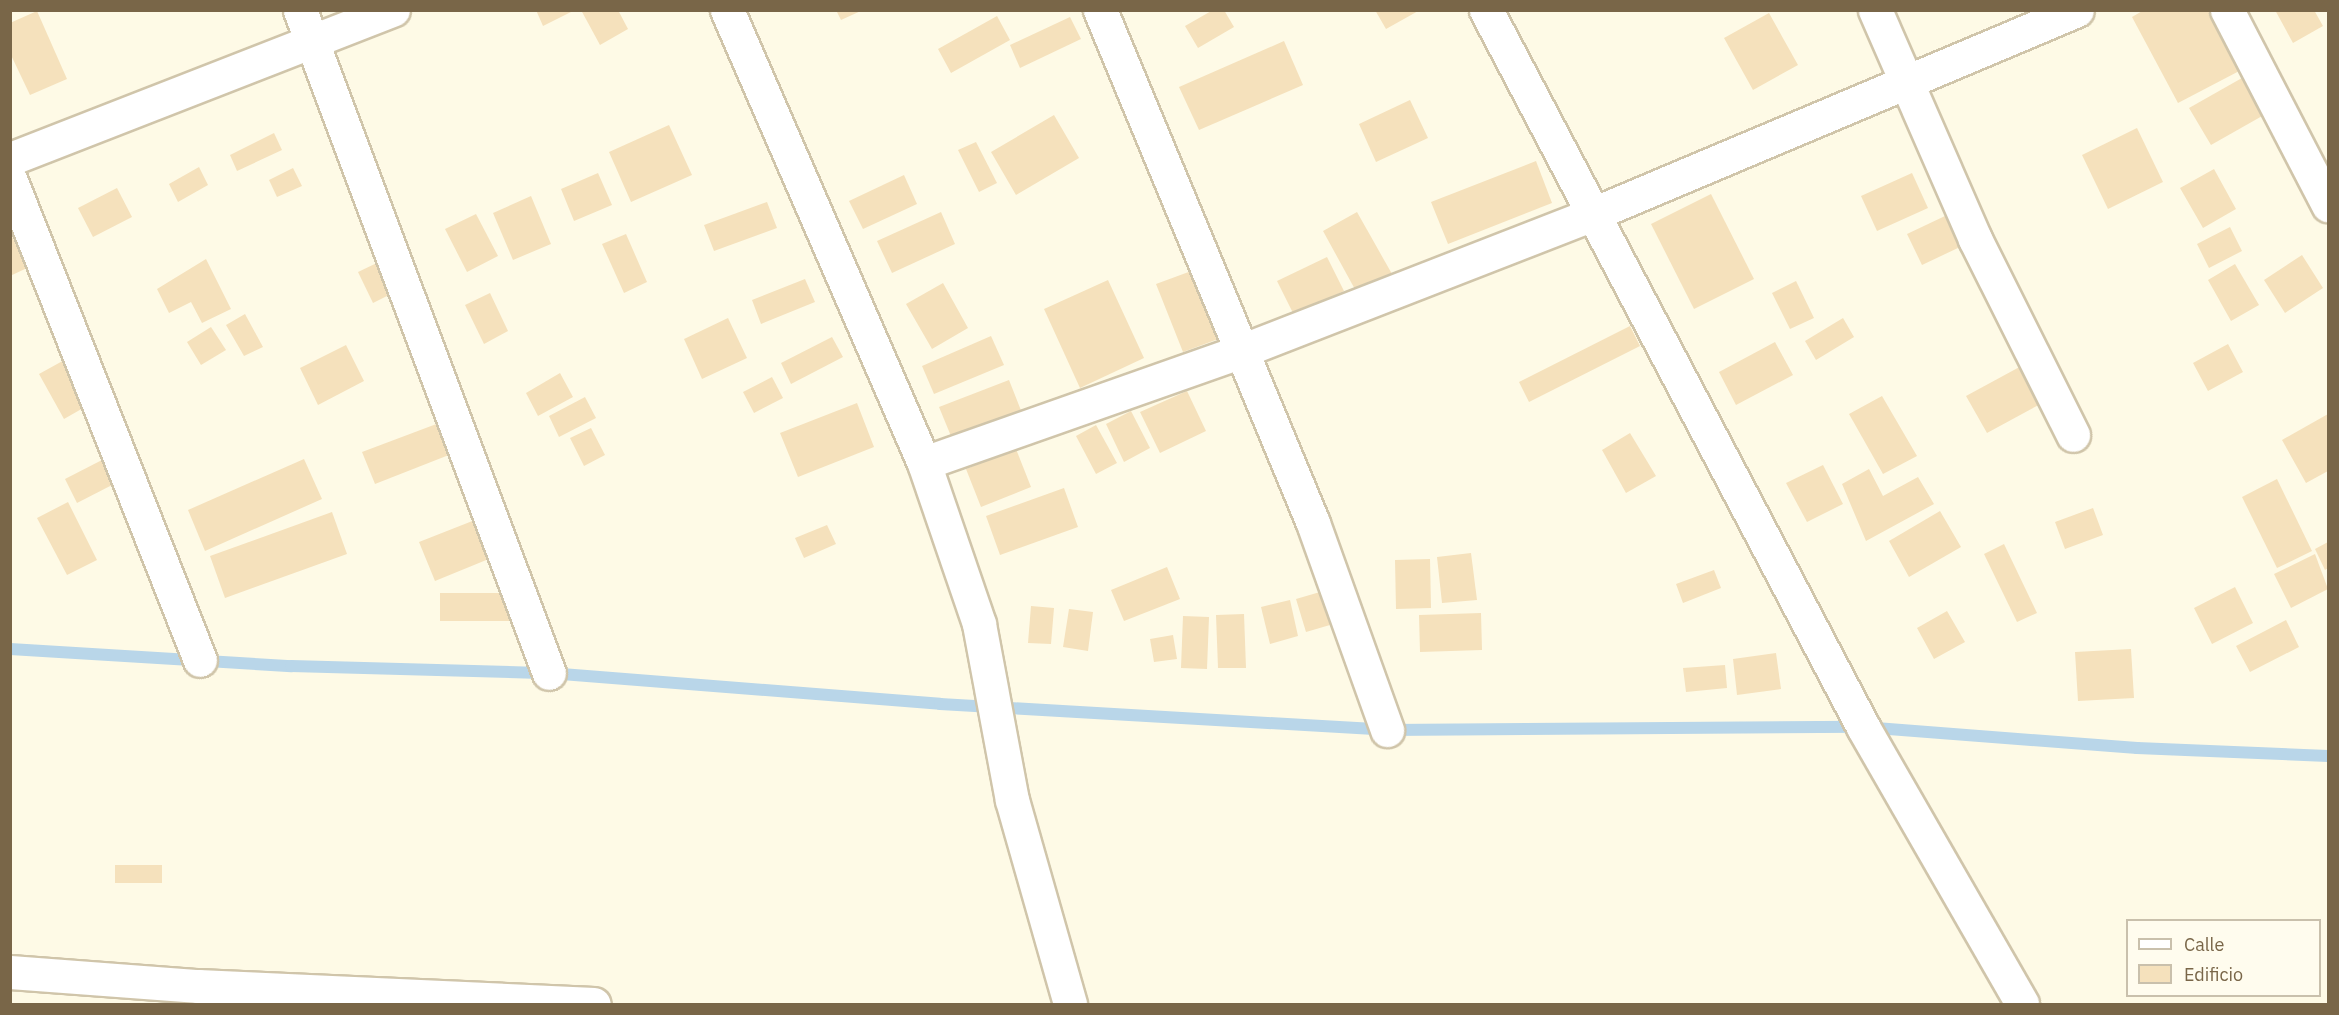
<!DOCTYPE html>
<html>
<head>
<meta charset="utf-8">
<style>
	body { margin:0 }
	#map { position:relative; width:2339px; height:1015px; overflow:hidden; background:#fefae6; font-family:"IBM Plex Sans",sans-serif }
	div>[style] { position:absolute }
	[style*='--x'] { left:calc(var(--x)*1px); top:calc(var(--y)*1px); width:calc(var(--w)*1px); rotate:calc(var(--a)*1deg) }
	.stream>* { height:12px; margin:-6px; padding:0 6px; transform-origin:6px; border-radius:6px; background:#b9d6e9 }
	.building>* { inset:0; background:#f5e1bc }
	.roads { filter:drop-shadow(2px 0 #d0c5aa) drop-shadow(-2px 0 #d0c5aa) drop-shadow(0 2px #d0c5aa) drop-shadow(0 -2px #d0c5aa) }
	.street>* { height:33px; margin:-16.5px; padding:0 16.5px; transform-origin:16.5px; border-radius:16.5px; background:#fff }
	.secondary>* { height:33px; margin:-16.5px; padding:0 16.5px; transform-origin:16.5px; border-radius:16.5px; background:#fff }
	span { translate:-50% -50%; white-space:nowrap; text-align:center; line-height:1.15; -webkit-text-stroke:6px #fffcee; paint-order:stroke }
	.frame { position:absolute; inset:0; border:12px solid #796648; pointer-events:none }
	.legend { position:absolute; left:2126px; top:919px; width:195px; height:78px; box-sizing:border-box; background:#fffcee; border:2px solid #c9c0ac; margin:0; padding:8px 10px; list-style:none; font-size:18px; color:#796648 }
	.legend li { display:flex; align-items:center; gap:12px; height:30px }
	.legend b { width:30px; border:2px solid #c9c0ac }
</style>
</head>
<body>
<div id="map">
	<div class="stream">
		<i style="--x:10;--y:649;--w:282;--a:3.5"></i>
		<i style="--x:291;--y:666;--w:258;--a:1.6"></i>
		<i style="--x:549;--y:673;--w:392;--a:4.5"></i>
		<i style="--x:940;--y:704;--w:448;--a:3.3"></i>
		<i style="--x:1387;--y:730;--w:476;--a:-0.4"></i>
		<i style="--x:1863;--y:727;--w:275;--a:4.4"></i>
		<i style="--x:2137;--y:748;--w:191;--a:2.4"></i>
	</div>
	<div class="building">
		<i style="clip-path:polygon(536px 10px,570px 10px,571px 12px,543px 26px)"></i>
		<i style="clip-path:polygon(581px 10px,618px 10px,628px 29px,600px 45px)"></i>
		<i style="clip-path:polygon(836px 10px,863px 10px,841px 20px)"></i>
		<i style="clip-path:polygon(1213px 10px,1224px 10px,1234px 27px,1198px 48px,1185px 26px)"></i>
		<i style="clip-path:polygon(1375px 10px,1420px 10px,1386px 29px)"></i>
		<i style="clip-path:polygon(2144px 10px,2214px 10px,2245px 68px,2178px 103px,2132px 17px)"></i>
		<i style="clip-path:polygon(2275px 10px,2314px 10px,2323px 26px,2293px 43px)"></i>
		<i style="clip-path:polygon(37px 11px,67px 79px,30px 95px,10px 53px,10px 23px)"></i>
		<i style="clip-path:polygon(1769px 13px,1798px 65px,1753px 90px,1724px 38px)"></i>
		<i style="clip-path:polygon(997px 16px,1010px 40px,951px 73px,938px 49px)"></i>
		<i style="clip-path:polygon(1070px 17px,1081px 39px,1020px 68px,1010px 45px)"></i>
		<i style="clip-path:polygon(1284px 41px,1303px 85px,1199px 130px,1179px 87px)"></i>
		<i style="clip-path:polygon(2249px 74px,2271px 111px,2211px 145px,2189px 108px)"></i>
		<i style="clip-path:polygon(1410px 100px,1428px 138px,1376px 162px,1359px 124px)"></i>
		<i style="clip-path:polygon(1054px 115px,1079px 158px,1016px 195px,991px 152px)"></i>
		<i style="clip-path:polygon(669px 125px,692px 175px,631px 202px,609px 152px)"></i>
		<i style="clip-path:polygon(2137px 128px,2163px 182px,2108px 209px,2082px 155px)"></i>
		<i style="clip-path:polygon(274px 133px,282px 150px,237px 171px,230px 155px)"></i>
		<i style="clip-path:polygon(976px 142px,997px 183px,979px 192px,958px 150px)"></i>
		<i style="clip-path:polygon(1536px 161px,1552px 203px,1448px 244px,1431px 202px)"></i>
		<i style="clip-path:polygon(199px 167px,208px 185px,178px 202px,169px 184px)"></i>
		<i style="clip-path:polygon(293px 168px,302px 186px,277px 197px,269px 180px)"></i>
		<i style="clip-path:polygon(2214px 169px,2236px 209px,2203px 228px,2180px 188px)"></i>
		<i style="clip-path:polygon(598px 173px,612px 205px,574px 221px,561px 189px)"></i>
		<i style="clip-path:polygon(1912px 173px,1928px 208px,1877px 231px,1861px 196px)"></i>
		<i style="clip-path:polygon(904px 175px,917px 204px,863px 229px,849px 201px)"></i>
		<i style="clip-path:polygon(117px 188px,132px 217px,93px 237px,78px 208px)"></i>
		<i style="clip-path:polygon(1711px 194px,1754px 279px,1694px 309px,1651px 224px)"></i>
		<i style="clip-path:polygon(531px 196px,551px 244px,513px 260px,493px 213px)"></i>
		<i style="clip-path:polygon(767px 202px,777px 228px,714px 251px,704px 225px)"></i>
		<i style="clip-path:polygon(941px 212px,955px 244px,892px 273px,877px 241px)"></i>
		<i style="clip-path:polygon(1357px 212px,1392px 274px,1357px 293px,1323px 231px)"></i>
		<i style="clip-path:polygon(476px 214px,498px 256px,467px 272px,445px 229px)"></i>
		<i style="clip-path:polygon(1945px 216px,1960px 247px,1922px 265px,1907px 234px)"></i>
		<i style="clip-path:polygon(2230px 227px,2242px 251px,2209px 268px,2197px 244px)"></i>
		<i style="clip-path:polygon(10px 232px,27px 268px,10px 276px)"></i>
		<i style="clip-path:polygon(626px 234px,647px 282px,624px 293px,602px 244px)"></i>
		<i style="clip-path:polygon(2302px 255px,2323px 288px,2285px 313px,2264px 280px)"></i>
		<i style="clip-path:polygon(1327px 257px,1344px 291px,1294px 315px,1277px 281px)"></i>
		<i style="clip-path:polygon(206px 259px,231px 309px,202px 323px,191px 302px,169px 313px,157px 289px)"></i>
		<i style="clip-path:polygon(381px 261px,395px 292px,373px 303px,358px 272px)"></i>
		<i style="clip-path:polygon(2235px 264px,2259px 305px,2231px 321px,2208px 280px)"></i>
		<i style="clip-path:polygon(1194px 270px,1221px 338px,1183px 352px,1156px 284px)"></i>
		<i style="clip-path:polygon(805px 279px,815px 302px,761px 324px,752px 300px)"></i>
		<i style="clip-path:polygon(1108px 280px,1144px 358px,1080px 388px,1044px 309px)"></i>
		<i style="clip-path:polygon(1796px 281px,1814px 318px,1790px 329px,1772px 293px)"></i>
		<i style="clip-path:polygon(943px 283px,968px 328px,932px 349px,906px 304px)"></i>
		<i style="clip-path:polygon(490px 293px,508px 331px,484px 344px,465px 305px)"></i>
		<i style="clip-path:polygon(245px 314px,263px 347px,244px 356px,226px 325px)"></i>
		<i style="clip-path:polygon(728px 318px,747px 358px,702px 379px,684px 339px)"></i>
		<i style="clip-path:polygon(1843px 318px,1854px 337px,1816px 360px,1805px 341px)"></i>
		<i style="clip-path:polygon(1630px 326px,1640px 346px,1529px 402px,1519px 382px)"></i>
		<i style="clip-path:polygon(211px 327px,226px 350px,201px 365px,187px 342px)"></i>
		<i style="clip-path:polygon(991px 336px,1004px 365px,934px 394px,922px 366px)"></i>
		<i style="clip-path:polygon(832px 337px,843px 357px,791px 384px,781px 363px)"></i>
		<i style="clip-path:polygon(1775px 342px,1793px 375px,1736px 405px,1719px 372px)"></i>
		<i style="clip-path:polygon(2228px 344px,2243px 372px,2208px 391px,2193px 363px)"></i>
		<i style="clip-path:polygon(346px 345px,364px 381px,318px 405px,300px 368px)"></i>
		<i style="clip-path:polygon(68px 358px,92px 403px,64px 419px,39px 374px)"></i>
		<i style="clip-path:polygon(2025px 364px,2046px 401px,1987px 433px,1966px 396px)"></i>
		<i style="clip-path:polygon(560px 373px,573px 397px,538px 416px,526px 393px)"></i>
		<i style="clip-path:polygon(772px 377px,783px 398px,754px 413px,743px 392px)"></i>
		<i style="clip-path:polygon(1009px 380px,1022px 413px,953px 441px,939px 407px)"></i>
		<i style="clip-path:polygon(1187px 391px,1206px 431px,1160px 453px,1140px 412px)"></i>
		<i style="clip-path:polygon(1882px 396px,1917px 456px,1883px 474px,1849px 414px)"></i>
		<i style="clip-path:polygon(585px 397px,596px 418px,559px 437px,549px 416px)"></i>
		<i style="clip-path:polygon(857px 403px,874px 447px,798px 477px,780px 433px)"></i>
		<i style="clip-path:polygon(1131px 411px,1150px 448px,1124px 462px,1106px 424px)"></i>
		<i style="clip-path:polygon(2328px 414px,2328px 471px,2306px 483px,2282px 440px)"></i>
		<i style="clip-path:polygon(447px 420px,459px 451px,375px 484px,362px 452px)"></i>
		<i style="clip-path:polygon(1096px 425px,1117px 463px,1096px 474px,1076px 436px)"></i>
		<i style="clip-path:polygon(591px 428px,605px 455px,584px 466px,570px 438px)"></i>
		<i style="clip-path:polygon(1630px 433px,1656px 476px,1626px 493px,1602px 450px)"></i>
		<i style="clip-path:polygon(1016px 449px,1031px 487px,981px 507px,966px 469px)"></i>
		<i style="clip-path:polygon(304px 459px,322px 499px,205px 551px,188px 510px)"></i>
		<i style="clip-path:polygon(102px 460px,114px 484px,77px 503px,65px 479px)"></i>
		<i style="clip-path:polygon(1823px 465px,1843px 504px,1807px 522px,1786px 483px)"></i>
		<i style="clip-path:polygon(1869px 469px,1883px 496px,1918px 477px,1934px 504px,1866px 541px,1842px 484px)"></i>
		<i style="clip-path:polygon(2277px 479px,2312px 551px,2277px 568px,2242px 497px)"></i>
		<i style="clip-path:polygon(1064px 488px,1078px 527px,1000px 555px,986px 516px)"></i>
		<i style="clip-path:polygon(68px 502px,97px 560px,67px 575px,37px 518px)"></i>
		<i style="clip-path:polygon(2093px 508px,2103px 535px,2065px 549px,2055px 522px)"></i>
		<i style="clip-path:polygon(1940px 511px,1961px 547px,1909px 577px,1889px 541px)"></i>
		<i style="clip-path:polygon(332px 512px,347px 554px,225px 598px,210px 556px)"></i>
		<i style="clip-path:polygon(480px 518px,496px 556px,435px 581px,419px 542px)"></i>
		<i style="clip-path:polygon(827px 525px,836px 544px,804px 558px,795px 538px)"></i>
		<i style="clip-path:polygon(2328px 542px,2328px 568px,2325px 570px,2315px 549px)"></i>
		<i style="clip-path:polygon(2004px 544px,2037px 613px,2017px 622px,1984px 554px)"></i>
		<i style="clip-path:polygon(1471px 553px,1477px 600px,1442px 603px,1437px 557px)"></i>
		<i style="clip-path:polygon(2315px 554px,2328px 589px,2291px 608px,2274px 574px)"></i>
		<i style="clip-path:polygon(1430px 559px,1431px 608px,1396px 609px,1395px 560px)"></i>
		<i style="clip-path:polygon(1167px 567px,1180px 599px,1124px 621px,1111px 590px)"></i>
		<i style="clip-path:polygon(1714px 570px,1721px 588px,1683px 603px,1676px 584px)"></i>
		<i style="clip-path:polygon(2235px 587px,2253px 623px,2212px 644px,2194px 608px)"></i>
		<i style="clip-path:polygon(1320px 592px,1330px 625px,1306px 632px,1296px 599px)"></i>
		<i style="clip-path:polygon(440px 593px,515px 593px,515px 621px,440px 621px)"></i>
		<i style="clip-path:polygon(1290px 600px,1298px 636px,1270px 644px,1261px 607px)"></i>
		<i style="clip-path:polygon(1031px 606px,1054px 608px,1051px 644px,1028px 643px)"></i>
		<i style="clip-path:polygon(1069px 609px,1093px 612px,1088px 651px,1063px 647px)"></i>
		<i style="clip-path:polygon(1947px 611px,1965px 642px,1934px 659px,1917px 628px)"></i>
		<i style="clip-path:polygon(1481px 613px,1482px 650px,1420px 652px,1419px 615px)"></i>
		<i style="clip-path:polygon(1244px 614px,1246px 668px,1218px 668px,1216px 615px)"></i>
		<i style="clip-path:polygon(1183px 616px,1209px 617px,1207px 669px,1181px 668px)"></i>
		<i style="clip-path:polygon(2286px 620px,2299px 647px,2250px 672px,2236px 646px)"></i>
		<i style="clip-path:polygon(1173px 635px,1177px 659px,1154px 662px,1150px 639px)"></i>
		<i style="clip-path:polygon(2131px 649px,2134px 698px,2078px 701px,2075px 652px)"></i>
		<i style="clip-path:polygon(1776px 653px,1781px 689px,1737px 695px,1733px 659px)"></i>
		<i style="clip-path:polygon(1725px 665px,1727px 688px,1686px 692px,1683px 668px)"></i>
		<i style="clip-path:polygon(115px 865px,162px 865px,162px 883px,115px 883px)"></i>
	</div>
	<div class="roads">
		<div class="street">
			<i style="--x:300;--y:10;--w:708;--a:69.42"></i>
			<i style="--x:727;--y:10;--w:494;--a:66.5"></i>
			<i style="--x:924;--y:463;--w:170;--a:71.1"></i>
			<i style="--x:979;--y:624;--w:179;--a:79.4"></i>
			<i style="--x:1012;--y:800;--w:212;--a:74.1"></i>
			<i style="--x:1100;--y:10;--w:555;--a:67.45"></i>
			<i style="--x:1313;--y:523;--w:220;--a:70.3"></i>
			<i style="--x:1486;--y:10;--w:810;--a:62.26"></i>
			<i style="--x:1863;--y:727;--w:319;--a:60.1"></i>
			<i style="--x:1875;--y:10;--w:250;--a:66.4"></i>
			<i style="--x:1975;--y:239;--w:219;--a:63.4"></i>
			<i style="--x:2227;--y:10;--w:220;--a:62.6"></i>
			<i style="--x:10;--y:159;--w:411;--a:-21.3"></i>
			<i style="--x:10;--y:179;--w:517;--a:68.45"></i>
			<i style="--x:924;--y:463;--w:339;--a:-19.4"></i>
			<i style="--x:1244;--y:350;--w:375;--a:-21.3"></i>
			<i style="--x:1593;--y:214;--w:525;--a:-22.85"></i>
			<i style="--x:10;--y:972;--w:189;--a:4.3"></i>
		</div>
		<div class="secondary">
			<i style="--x:198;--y:986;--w:396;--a:2.6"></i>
		</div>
	</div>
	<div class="frame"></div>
	<ul class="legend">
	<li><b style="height:8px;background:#fff"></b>Calle</li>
	<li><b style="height:16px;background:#f5e1bc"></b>Edificio</li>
	</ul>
</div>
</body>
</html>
